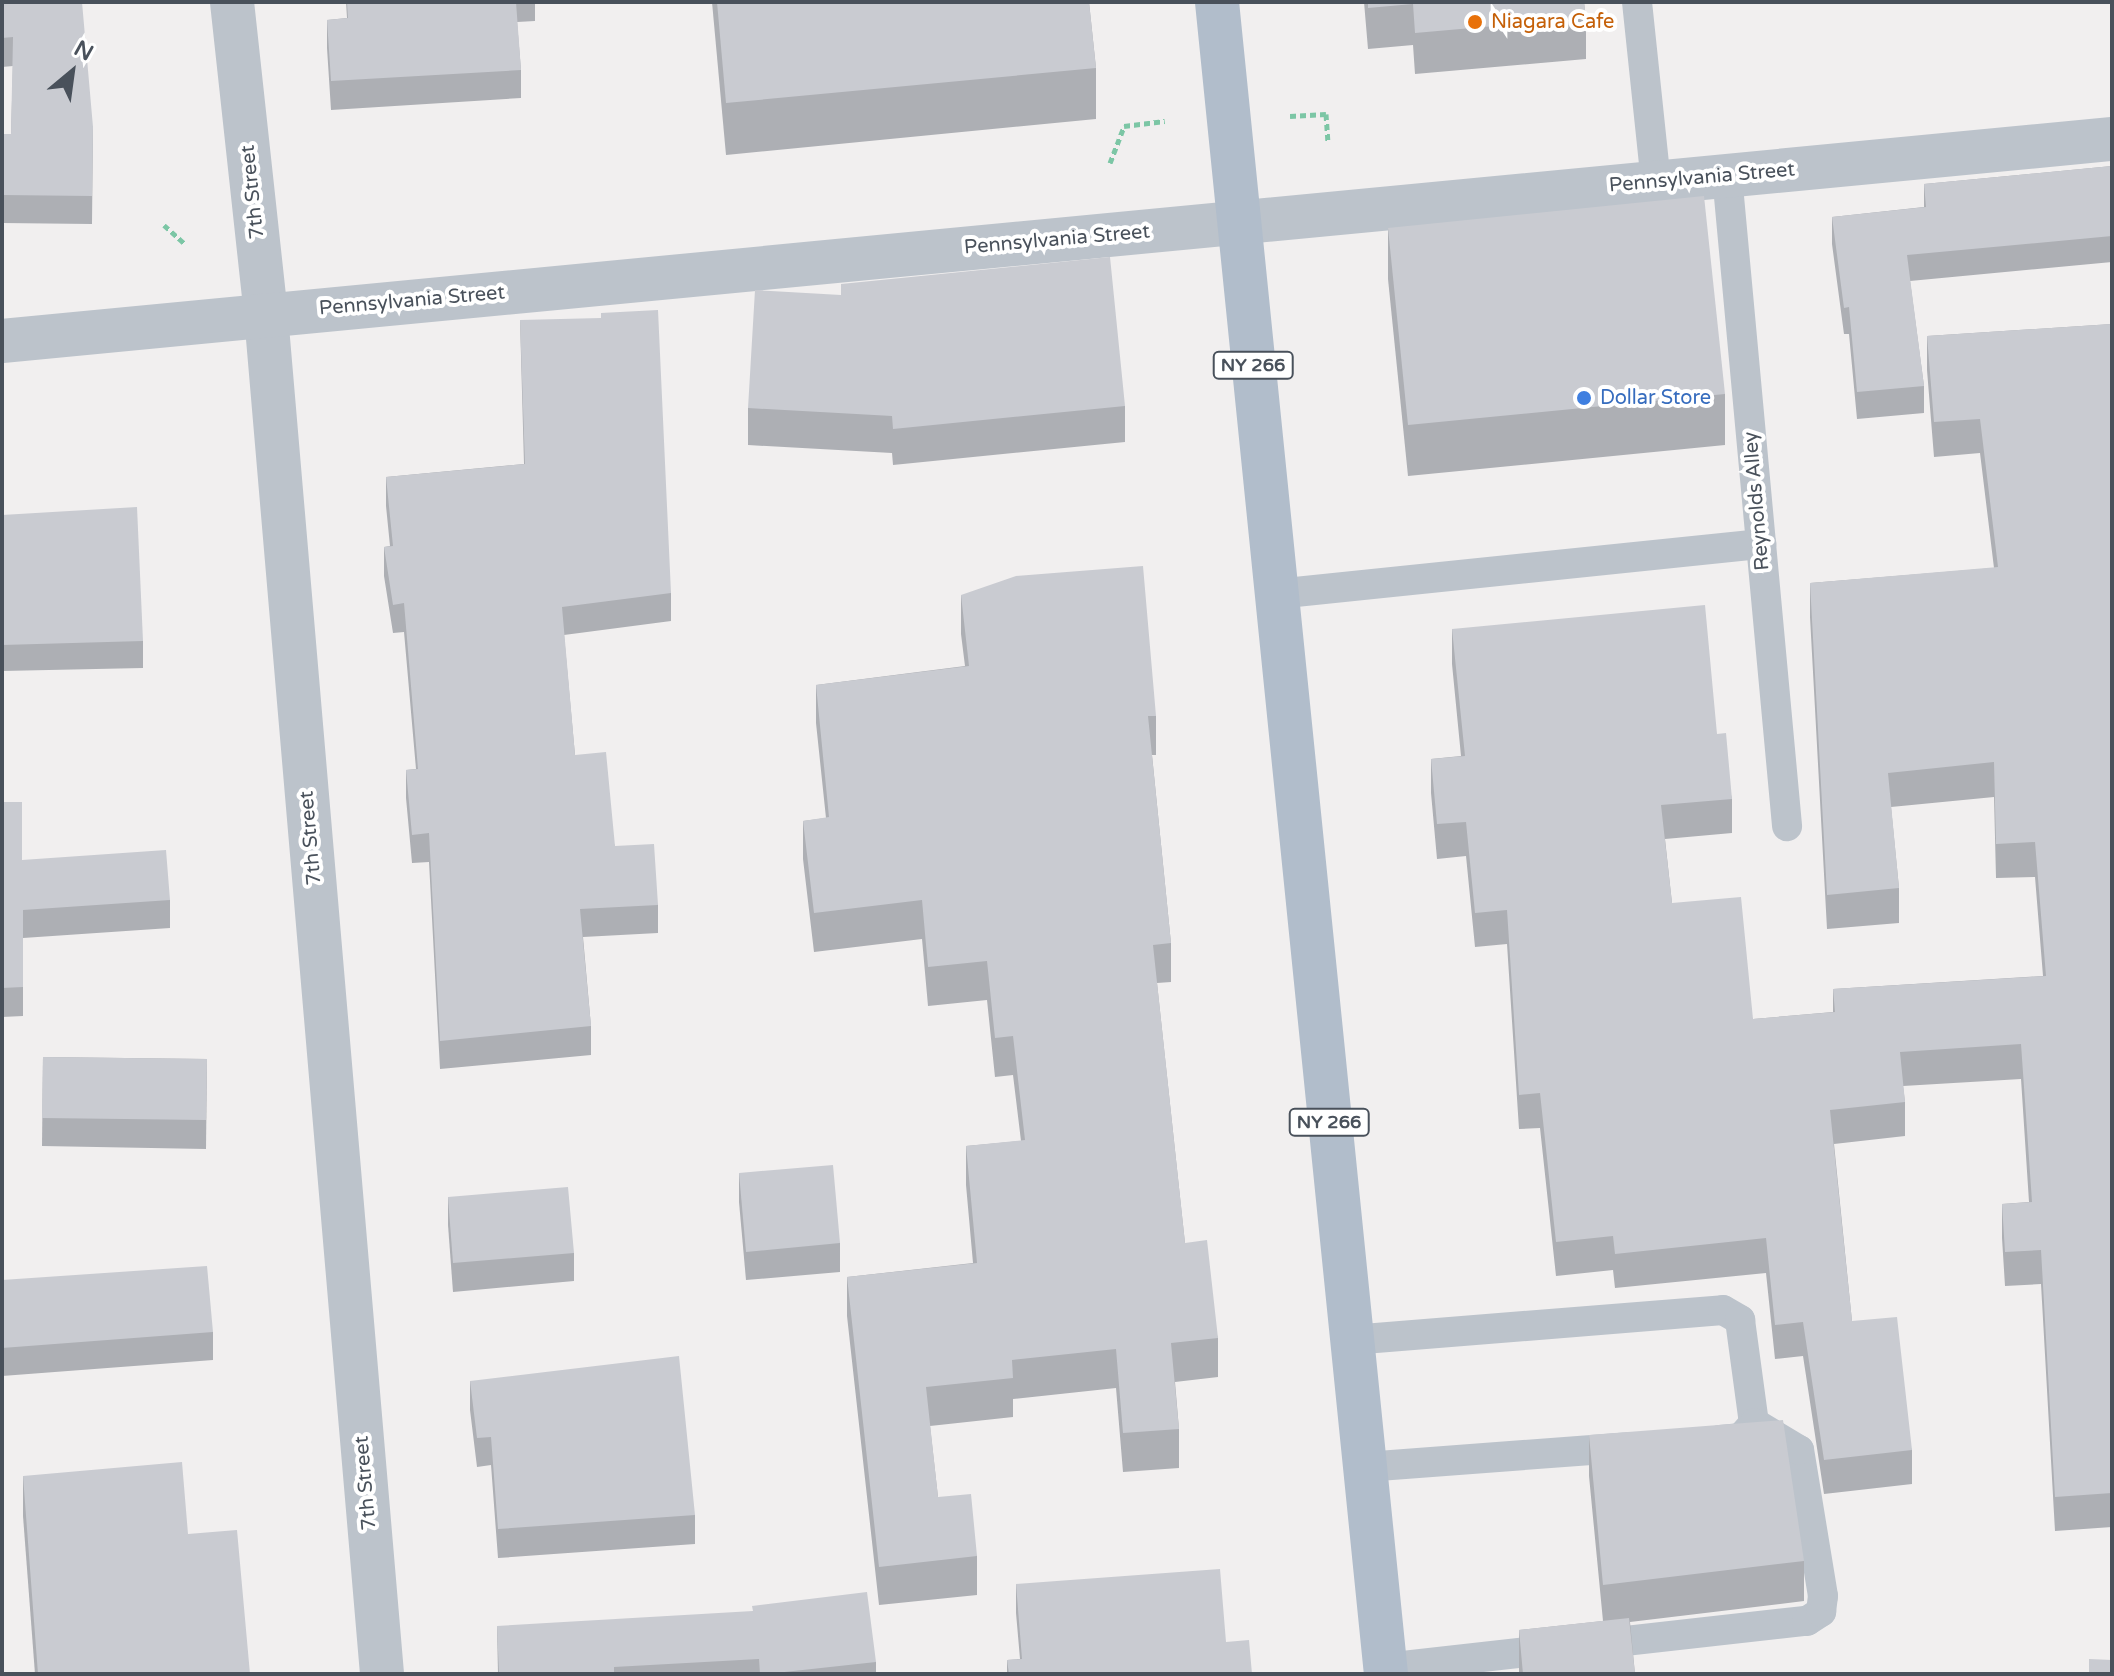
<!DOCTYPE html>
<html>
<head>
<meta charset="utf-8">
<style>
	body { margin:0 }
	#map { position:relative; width:2114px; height:1676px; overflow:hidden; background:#f1efef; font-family:"Varela Round",sans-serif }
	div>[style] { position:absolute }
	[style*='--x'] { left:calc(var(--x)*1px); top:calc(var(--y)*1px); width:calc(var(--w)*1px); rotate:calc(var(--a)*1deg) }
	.path>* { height:5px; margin-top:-2.5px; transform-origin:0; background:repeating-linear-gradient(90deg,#7cc6a5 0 6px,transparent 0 10px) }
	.lane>* { height:30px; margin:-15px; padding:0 15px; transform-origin:15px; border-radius:15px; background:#bcc3cb }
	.street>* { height:44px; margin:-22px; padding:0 22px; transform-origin:22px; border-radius:22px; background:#bcc3cb }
	.primary>* { height:44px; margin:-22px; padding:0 22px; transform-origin:22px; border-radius:22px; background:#b1bdcb }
	.wall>* { inset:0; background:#adafb4 }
	.building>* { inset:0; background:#c9cbd1 }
	.dots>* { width:22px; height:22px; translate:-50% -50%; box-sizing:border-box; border:4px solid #fff; border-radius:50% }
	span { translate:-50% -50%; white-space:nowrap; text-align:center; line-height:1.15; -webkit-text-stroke:8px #fff; paint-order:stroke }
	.shield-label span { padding:2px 6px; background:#fff; border:2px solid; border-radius:6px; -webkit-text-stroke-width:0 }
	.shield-label { font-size:18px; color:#49515b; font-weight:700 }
	.food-label { font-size:20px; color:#c56008 }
	.left { translate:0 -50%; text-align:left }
	.street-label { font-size:20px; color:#49515b }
	.shop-label { font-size:20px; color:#366cbe }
	.frame { position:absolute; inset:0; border:4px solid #49515b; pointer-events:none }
	.north { position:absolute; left:32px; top:32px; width:80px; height:80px; -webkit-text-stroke:6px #fff; paint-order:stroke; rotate:29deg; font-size:22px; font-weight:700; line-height:32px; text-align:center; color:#49515b }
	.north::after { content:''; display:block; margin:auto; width:28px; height:36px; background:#49515b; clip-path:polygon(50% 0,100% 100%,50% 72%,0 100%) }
</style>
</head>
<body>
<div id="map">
	<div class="path">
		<i style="--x:1290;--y:116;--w:36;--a:-3"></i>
		<i style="--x:1326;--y:114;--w:27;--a:86"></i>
		<i style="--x:1110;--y:163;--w:40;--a:-69"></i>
		<i style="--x:1124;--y:126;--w:41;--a:-7"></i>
		<i style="--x:164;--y:225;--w:28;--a:42"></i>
	</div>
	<div class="lane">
		<i style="--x:1637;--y:2;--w:181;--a:84"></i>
		<i style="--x:1727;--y:175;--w:654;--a:84.73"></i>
		<i style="--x:1276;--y:594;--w:488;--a:-5.9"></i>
		<i style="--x:1351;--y:1340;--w:373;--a:-4.6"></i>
		<i style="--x:1723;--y:1310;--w:20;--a:30"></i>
		<i style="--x:1740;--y:1320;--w:104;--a:82.3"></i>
		<i style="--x:1754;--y:1423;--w:20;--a:131"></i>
		<i style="--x:1741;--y:1438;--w:21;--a:175"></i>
		<i style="--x:1365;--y:1467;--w:264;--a:-4.3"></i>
		<i style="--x:1385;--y:1668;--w:425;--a:-6.4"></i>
		<i style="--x:1807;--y:1621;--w:17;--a:-33"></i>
		<i style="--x:1821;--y:1612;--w:16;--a:-83"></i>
		<i style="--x:1823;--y:1596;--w:148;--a:-99.3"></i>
		<i style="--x:1799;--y:1450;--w:52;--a:-149"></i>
	</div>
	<div class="street">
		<i style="--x:232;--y:2;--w:315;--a:83.8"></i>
		<i style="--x:266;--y:315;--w:1364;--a:85.12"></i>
		<i style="--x:2;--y:341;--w:2120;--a:-5.47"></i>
	</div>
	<div class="primary">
		<i style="--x:1217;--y:2;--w:1681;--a:84.23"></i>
	</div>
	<div class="wall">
		<i style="clip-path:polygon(2px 2px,93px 127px,92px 224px,2px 223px,2px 134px,11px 134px,13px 66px,2px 67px)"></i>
		<i style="clip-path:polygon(346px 2px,535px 2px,535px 21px,517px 22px,521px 70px,521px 98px,331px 110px,327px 48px,327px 20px,347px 18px)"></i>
		<i style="clip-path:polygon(712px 2px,1089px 2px,1096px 68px,1096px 119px,726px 155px)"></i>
		<i style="clip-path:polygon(1364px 2px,1584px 2px,1586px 18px,1586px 59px,1415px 74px,1413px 45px,1368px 49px)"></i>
		<i style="clip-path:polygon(2112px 166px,2112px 262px,1910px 281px,1924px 386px,1924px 413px,1857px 419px,1849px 334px,1844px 334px,1832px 244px,1832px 217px,1924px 207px,1924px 184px)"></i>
		<i style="clip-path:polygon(1388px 228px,1725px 394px,1725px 445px,1408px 476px,1388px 279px)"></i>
		<i style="clip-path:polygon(520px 320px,671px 593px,671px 621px,564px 635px,575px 755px,615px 846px,658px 905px,658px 933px,583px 937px,591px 1026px,591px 1055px,440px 1069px,429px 862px,412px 863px,406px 798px,406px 770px,416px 769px,404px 632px,393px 633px,384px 576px,384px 547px,390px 546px,386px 506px,386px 477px,524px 464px)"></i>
		<i style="clip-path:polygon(2112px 324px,2112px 1527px,2055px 1531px,2041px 1284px,2005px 1286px,2002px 1238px,2002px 1204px,2029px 1202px,2021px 1079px,1903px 1086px,1905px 1102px,1905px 1136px,1834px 1144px,1852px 1321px,1912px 1450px,1912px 1484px,1824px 1494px,1803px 1356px,1775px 1359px,1766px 1273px,1615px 1288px,1613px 1270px,1556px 1276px,1540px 1128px,1519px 1129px,1507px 944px,1475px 947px,1466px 856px,1437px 859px,1431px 793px,1431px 759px,1461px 756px,1452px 664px,1452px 629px,1717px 734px,1732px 799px,1732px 833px,1665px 839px,1672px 903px,1753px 1019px,1833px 1012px,1833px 989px,2043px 976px,2035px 877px,1996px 878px,1994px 797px,1891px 807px,1899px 888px,1899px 923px,1827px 929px,1810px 617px,1810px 583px,1994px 568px,1980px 453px,1934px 457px,1927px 370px,1927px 336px)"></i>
		<i style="clip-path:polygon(1125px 406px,1125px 442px,893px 465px,892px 453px,748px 445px,748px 408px)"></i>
		<i style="clip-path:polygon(2px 515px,143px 641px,143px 668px,2px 671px)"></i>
		<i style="clip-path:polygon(961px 595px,1156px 716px,1156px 755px,1152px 755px,1171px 943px,1171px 982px,1157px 983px,1185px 1243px,1218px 1338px,1218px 1377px,1175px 1382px,1179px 1429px,1179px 1468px,1123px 1472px,1116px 1388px,1013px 1399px,1013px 1417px,930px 1426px,938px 1497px,977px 1556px,977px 1595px,879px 1605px,847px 1316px,847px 1277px,973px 1263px,966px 1185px,966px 1146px,1021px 1141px,1013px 1075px,995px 1077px,987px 1000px,928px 1006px,922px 939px,814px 952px,803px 859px,803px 821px,826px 818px,816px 723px,816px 685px,965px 666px,961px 634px)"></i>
		<i style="clip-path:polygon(2px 802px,22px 860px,170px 900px,170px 928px,23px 938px,23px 1016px,2px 1017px)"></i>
		<i style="clip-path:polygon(43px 1057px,207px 1059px,206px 1149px,42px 1146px)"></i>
		<i style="clip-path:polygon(739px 1173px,840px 1243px,840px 1272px,746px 1280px,739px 1202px)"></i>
		<i style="clip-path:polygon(448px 1197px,574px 1253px,574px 1281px,453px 1292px,448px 1225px)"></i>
		<i style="clip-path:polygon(2px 1280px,213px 1332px,213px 1360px,2px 1376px)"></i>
		<i style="clip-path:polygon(470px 1381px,695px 1515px,695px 1544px,498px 1558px,491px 1465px,477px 1467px,470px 1410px)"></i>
		<i style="clip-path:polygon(1589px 1435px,1804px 1561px,1804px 1601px,1630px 1622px,1635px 1674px,1519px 1674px,1519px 1630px,1603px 1621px,1589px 1476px)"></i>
		<i style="clip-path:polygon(23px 1476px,188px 1534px,250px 1674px,35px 1674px,23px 1516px)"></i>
		<i style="clip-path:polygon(1016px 1584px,1226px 1642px,1252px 1674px,1007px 1674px,1007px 1660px,1020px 1659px,1016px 1613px)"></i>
		<i style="clip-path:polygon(497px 1626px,876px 1662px,876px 1674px,498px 1674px)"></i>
	</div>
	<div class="building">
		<i style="clip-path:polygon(2px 2px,82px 2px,93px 127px,92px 196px,2px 195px,2px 134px,11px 134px,13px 37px,2px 38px)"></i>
		<i style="clip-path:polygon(347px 2px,516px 2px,521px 70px,331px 81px,327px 20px,348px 18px)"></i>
		<i style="clip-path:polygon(717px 2px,1089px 2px,1096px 68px,726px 103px)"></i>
		<i style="clip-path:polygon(1368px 2px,1584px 2px,1586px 18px,1415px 33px,1413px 4px,1368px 8px)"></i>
		<i style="clip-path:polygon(2112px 166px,2112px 236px,1907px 255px,1924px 386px,1857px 392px,1849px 307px,1844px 308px,1832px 217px,1926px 207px,1924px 184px)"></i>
		<i style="clip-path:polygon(1704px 196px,1725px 394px,1408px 425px,1388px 228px)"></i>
		<i style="clip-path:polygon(1110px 257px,1125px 406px,893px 429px,892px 416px,748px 408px,755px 290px,841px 295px,841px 284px)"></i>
		<i style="clip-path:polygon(658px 310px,671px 593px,562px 607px,575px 755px,606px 752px,615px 846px,654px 844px,658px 905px,580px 909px,591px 1026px,440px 1041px,429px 833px,412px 835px,406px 770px,418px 769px,404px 603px,393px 605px,384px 547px,393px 546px,386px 477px,525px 464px,520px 320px,601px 318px,601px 313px)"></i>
		<i style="clip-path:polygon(2112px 324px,2112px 1493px,2055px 1497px,2041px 1250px,2005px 1252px,2002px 1204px,2032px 1202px,2021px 1044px,1900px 1052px,1905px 1102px,1830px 1110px,1852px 1321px,1897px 1317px,1912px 1450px,1824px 1460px,1803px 1322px,1775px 1325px,1766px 1238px,1615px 1254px,1613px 1236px,1556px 1242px,1540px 1093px,1519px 1095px,1507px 910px,1475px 913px,1466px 822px,1437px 824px,1431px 759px,1465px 756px,1452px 629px,1705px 605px,1717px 734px,1726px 733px,1732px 799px,1661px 805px,1672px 903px,1741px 897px,1753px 1019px,1835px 1012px,1833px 989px,2046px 976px,2035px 842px,1996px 844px,1994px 762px,1888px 773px,1899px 888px,1827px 895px,1810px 583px,1998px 567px,1980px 419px,1934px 422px,1927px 336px)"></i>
		<i style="clip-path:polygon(137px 507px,143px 641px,2px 645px,2px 515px)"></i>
		<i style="clip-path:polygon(1143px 566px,1156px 716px,1148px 716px,1171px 943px,1153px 945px,1185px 1243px,1207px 1240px,1218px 1338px,1171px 1343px,1179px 1429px,1123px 1433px,1116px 1349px,1012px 1360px,1013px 1378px,926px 1387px,938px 1497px,971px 1494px,977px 1556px,879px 1567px,847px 1277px,977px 1263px,966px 1146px,1025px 1140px,1013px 1036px,995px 1038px,987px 961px,928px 967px,922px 900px,814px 913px,803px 821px,829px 817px,816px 685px,969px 666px,961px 595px,1016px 576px)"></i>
		<i style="clip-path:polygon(2px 802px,22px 802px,22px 860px,166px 850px,170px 900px,23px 910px,23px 987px,2px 988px)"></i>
		<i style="clip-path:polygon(43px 1057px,207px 1059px,206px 1120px,42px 1118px)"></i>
		<i style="clip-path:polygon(833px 1165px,840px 1243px,746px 1252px,739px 1173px)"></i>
		<i style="clip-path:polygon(568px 1187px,574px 1253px,453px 1263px,448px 1197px)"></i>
		<i style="clip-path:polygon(207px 1266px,213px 1332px,2px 1348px,2px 1280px)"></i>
		<i style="clip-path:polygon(679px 1356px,695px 1515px,498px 1529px,491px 1437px,477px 1438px,470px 1381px)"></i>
		<i style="clip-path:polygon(1783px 1420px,1804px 1561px,1603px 1585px,1589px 1435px)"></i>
		<i style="clip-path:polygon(182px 1462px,188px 1534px,237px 1530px,250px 1674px,38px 1674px,23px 1476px)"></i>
		<i style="clip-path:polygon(1220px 1569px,1226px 1642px,1249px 1640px,1252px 1674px,1009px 1674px,1007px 1660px,1022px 1659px,1016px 1584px)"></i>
		<i style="clip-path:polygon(867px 1592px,876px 1662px,766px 1674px,760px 1674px,759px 1659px,614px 1667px,614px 1674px,499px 1674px,497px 1626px,753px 1611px,752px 1606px)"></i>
		<i style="clip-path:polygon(1629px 1618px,1635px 1674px,1523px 1674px,1519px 1630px)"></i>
		<i style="clip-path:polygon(2089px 1659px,2112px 1660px,2112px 1674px,2089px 1674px)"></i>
	</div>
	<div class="dots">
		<i style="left:1475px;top:22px;background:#e8710a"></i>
		<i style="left:1584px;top:398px;background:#3f7fe0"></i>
	</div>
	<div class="shield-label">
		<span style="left:1253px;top:365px">NY 266</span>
		<span style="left:1329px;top:1122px">NY 266</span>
	</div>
	<div class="food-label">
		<span class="left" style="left:1491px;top:22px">Niagara Cafe</span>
	</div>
	<div class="street-label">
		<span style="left:1702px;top:178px;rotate:-5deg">Pennsylvania Street</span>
		<span style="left:253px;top:192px;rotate:-96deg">7th Street</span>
		<span style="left:1057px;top:240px;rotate:-5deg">Pennsylvania Street</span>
		<span style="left:412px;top:301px;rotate:-5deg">Pennsylvania Street</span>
		<span style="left:1757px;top:501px;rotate:-95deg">Reynolds Alley</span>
		<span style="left:311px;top:838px;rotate:-95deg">7th Street</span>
		<span style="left:366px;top:1483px;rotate:-95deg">7th Street</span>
	</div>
	<div class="shop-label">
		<span class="left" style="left:1600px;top:398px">Dollar Store</span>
	</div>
	<div class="frame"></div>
	<div class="north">N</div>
</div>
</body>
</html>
